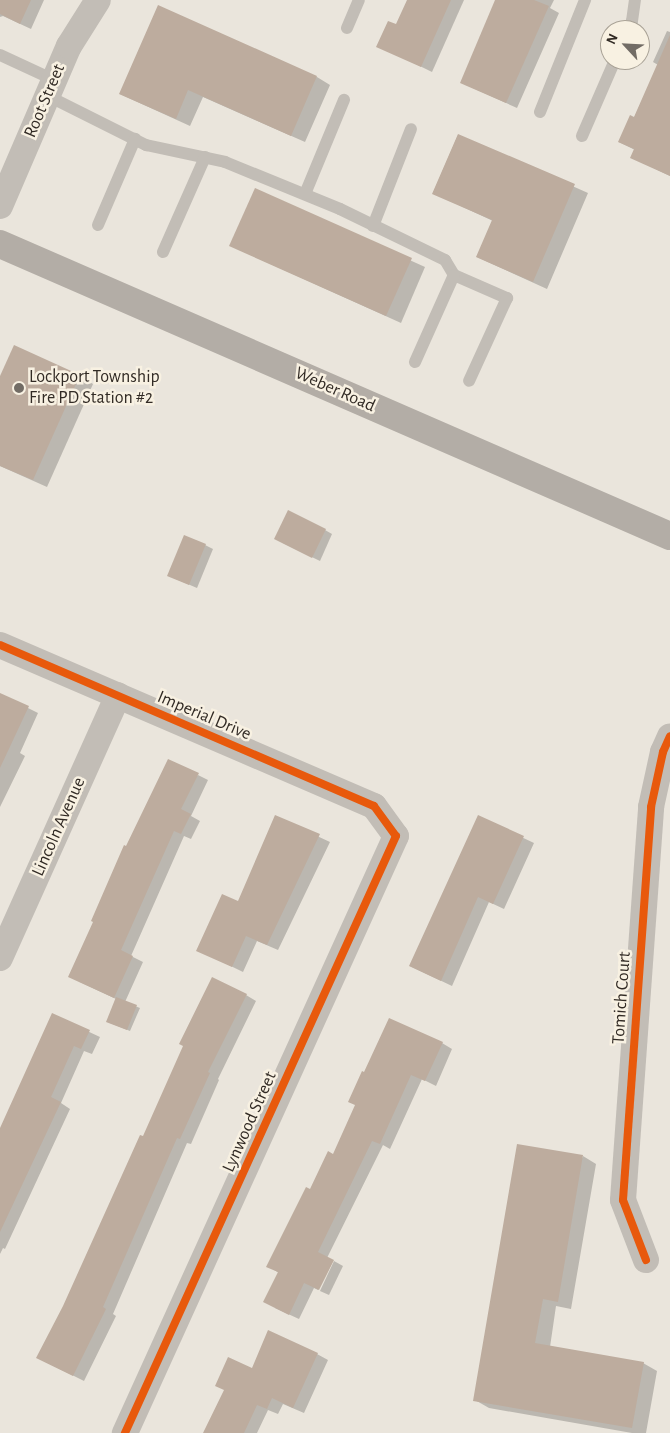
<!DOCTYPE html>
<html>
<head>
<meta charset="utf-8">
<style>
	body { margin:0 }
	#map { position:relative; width:670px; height:1433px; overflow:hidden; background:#eae5dc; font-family:"Alegreya Sans",sans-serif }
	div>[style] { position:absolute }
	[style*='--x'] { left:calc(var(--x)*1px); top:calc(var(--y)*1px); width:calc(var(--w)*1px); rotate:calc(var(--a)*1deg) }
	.shadow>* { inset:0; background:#0003 }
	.building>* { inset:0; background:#bdac9e }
	.service>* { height:12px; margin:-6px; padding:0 6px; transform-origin:6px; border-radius:6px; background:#c2bdb6 }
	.minor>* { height:26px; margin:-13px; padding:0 13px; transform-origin:13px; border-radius:13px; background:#c2bdb6 }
	.secondary>* { height:28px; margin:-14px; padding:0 14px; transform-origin:14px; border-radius:14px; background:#b3ada6 }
	.cycleway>* { height:8px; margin:-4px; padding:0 4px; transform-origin:4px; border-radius:4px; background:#e8590c }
	.dots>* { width:14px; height:14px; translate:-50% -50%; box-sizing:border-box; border:2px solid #f8f1e2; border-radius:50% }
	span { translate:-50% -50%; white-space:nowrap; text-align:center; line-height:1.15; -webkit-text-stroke:5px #f8f1e2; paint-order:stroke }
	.street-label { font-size:18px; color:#322b25 }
	.poi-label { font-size:18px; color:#322b25 }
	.left { translate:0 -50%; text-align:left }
	.north { position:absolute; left:600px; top:20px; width:50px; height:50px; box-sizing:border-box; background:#f8f1e2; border:1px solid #a9a296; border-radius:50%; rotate:295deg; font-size:14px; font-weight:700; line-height:20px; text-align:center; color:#322b25 }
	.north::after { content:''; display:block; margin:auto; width:18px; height:22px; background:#726c65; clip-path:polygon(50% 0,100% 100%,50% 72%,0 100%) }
</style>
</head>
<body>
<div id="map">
	<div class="shadow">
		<i style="clip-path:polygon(0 0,44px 0,31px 29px,3px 16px,0 17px)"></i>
		<i style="clip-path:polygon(408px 0,464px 0,432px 72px,387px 50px)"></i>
		<i style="clip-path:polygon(497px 0,554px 0,550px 8px,559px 13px,517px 108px,462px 83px)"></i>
		<i style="clip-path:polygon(667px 31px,670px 32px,670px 176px,631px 157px,635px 150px,619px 142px,634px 118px,658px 65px,653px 62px)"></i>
		<i style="clip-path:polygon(317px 77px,330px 85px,305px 142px,203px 97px,190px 126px,120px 94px)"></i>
		<i style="clip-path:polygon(458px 135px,588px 193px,547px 289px,477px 257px,493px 221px,433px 193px)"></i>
		<i style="clip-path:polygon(255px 190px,425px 267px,401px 323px,231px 246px)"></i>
		<i style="clip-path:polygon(80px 376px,93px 384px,47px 487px,0 466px,0 379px)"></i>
		<i style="clip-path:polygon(325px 530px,332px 534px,320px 561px,283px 543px)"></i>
		<i style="clip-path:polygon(205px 545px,213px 549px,197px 588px,169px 576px)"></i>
		<i style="clip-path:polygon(0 694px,38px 713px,20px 753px,25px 756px,0 807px)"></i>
		<i style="clip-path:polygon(198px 775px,208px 780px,191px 816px,200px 821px,191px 839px,184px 836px,131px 956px,143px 962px,125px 1002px,140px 1008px,130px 1031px,110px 1023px,116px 999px,80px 982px,126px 847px)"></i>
		<i style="clip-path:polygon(276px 817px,330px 842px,278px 950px,257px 941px,243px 972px,198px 950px,239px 903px)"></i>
		<i style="clip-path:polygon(479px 817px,534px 843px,504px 909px,489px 902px,452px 986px,410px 966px)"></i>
		<i style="clip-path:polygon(246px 995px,256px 1001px,218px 1079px,219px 1080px,191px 1144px,187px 1143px,113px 1314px,116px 1316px,84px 1381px,48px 1363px,64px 1306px,144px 1138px)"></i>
		<i style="clip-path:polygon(53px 1015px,100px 1037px,92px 1054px,84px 1051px,61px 1103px,70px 1109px,5px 1249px,3px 1248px,0 1254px,0 1130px)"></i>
		<i style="clip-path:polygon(442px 1043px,452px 1049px,436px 1086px,422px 1079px,390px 1149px,383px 1145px,327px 1258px,332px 1260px,318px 1290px,314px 1288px,299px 1319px,275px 1308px,279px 1273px,268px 1266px,334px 1155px,356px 1105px,365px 1073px)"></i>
		<i style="clip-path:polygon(583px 1156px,596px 1164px,571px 1309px,556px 1306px,550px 1347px,643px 1363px,657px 1371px,646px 1433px,632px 1433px,489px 1408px,475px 1400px)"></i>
		<i style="clip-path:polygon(334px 1261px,343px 1266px,329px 1295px,320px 1291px)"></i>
		<i style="clip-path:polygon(317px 1354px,328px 1360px,304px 1413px,283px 1404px,278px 1414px,268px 1410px,257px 1433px,204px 1433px,252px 1370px)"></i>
	</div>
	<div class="building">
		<i style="clip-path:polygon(0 0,31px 0,20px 24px,0 14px)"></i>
		<i style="clip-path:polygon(407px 0,451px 0,421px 67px,376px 47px,388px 21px,396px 24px)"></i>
		<i style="clip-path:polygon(495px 0,534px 0,549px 6px,506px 103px,460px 83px)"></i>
		<i style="clip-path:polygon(158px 5px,317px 76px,291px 136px,188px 90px,176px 119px,119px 94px)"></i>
		<i style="clip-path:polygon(670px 35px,670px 176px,630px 158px,634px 149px,618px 142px,630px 115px,634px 117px)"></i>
		<i style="clip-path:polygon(458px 134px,575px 184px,533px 282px,476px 257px,492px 220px,432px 194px)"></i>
		<i style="clip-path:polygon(255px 188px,412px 258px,386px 316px,229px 246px)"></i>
		<i style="clip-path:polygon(14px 345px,80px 375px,33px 480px,0 466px,0 376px)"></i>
		<i style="clip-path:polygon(288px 510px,326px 529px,312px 558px,274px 539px)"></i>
		<i style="clip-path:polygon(184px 535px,206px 544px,189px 585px,167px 576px)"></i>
		<i style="clip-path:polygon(0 693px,29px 706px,0 768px)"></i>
		<i style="clip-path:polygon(168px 759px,199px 773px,181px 809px,191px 814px,181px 834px,174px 831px,121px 950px,133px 956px,114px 998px,68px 977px,93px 922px,91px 921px,124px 845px,126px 846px)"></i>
		<i style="clip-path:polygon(275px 815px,320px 834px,267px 945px,246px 936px,232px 967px,196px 951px,222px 894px,238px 901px)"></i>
		<i style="clip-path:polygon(478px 815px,524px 836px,493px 904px,478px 897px,441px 981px,409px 966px)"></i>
		<i style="clip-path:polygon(212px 977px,247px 994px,208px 1072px,210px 1073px,180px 1139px,177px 1138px,103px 1307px,106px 1309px,73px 1376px,36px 1358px,63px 1306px,140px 1135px,143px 1136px,183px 1046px,179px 1044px)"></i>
		<i style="clip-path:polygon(116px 997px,137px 1005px,127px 1030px,106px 1022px)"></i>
		<i style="clip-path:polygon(52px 1013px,90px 1030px,81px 1049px,74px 1046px,51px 1097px,61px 1102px,0 1232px,0 1128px)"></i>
		<i style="clip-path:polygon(389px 1018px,443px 1042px,425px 1081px,411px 1075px,380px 1144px,372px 1141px,318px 1252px,334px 1260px,319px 1290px,304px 1283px,289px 1315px,263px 1302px,278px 1272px,266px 1267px,306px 1187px,310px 1189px,328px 1151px,333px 1154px,355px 1105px,348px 1102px,362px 1071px,364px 1072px)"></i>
		<i style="clip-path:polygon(517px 1144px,583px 1155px,558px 1302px,543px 1299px,535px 1343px,644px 1362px,632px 1428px,473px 1401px)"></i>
		<i style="clip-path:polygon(268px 1330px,318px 1353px,293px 1408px,272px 1398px,267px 1409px,257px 1405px,244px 1433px,203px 1433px,224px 1390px,215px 1386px,228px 1357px,252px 1368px)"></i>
	</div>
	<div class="service">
		<i style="--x:347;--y:28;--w:30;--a:-67"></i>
		<i style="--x:628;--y:30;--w:10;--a:-66"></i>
		<i style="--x:632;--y:21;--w:21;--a:-82"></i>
		<i style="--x:0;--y:55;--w:60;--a:24.8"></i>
		<i style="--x:48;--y:96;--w:110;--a:26.6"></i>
		<i style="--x:146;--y:145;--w:81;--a:12.1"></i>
		<i style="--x:225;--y:162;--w:124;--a:22.2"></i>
		<i style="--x:340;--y:209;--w:117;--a:25.9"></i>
		<i style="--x:445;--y:260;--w:17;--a:59"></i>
		<i style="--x:454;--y:275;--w:58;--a:23.5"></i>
		<i style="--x:507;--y:298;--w:91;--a:114.6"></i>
		<i style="--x:540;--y:112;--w:121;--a:-68.1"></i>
		<i style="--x:582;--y:136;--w:83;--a:-66.5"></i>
		<i style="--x:305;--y:194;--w:102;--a:-67.5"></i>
		<i style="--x:98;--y:225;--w:94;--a:-66.7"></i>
		<i style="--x:373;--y:226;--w:104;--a:-68.6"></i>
		<i style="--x:163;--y:252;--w:104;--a:-66.1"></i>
		<i style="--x:415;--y:362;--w:95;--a:-65.9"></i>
	</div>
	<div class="minor">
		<i style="--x:0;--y:206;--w:174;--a:-66.7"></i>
		<i style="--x:69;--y:46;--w:54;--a:-57.8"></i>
		<i style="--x:0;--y:645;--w:407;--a:23.3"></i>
		<i style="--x:374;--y:806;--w:37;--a:54"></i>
		<i style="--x:396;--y:836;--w:656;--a:114.42"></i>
		<i style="--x:0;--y:958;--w:288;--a:-65.8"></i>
		<i style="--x:646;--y:1260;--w:64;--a:-111"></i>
		<i style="--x:623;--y:1200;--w:394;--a:-85.9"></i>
		<i style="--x:651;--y:807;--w:56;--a:-77.7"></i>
		<i style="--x:663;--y:752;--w:17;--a:-66"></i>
	</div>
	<div class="secondary">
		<i style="--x:0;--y:244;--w:731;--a:23.55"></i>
	</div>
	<div class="cycleway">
		<i style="--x:0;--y:645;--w:407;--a:23.3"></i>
		<i style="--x:374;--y:806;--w:37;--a:54"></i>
		<i style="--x:396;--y:836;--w:656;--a:114.42"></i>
		<i style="--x:646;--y:1260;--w:64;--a:-111"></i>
		<i style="--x:623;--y:1200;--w:394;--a:-85.9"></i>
		<i style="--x:651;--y:807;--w:56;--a:-77.7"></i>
		<i style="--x:663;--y:752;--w:17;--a:-66"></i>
	</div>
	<div class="dots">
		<i style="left:19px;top:388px;background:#726c65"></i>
	</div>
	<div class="street-label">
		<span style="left:45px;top:101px;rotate:-67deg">Root Street</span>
		<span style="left:335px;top:390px;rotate:24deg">Weber Road</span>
		<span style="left:204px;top:716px;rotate:23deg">Imperial Drive</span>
		<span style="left:59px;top:827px;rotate:-66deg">Lincoln Avenue</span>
		<span style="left:622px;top:998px;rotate:-86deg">Tomich Court</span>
		<span style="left:250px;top:1122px;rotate:-66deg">Lynwood Street</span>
	</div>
	<div class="poi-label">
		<span class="left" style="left:29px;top:388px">Lockport Township<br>Fire PD Station #2</span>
	</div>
	<div class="north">N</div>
</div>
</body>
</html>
